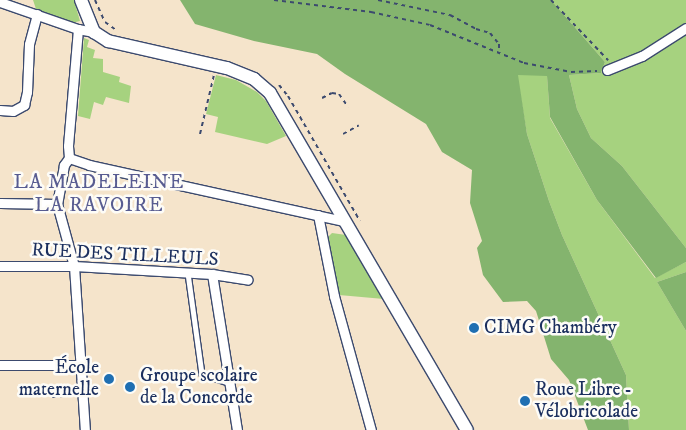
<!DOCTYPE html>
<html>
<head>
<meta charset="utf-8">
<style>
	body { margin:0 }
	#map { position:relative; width:686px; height:430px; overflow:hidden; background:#f5e4cb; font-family:"IM FELL DW Pica",serif }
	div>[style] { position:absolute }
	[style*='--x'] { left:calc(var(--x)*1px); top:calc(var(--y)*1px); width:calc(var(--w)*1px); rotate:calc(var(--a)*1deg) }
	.green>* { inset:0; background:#a6d27f }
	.forest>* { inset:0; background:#84b46e }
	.path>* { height:2px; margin-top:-1px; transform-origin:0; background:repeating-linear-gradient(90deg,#3c4a6e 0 4px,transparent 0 8px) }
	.roads { filter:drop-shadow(1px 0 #3c4a6e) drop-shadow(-1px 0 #3c4a6e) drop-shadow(0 1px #3c4a6e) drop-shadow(0 -1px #3c4a6e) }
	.lane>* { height:4.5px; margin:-2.25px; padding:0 2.25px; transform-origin:2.25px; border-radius:2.25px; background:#fff }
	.street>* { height:9px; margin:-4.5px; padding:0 4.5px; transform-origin:4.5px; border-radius:4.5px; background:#fff }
	.secondary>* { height:12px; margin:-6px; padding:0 6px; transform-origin:6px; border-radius:6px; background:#fff }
	.dots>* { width:14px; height:14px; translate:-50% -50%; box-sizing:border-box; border:2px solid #fdfcf7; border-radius:50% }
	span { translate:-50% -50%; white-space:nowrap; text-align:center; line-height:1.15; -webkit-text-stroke:5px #fdfcf7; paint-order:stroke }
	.street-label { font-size:19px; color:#1b2f5e }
	.poi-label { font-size:19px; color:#1b2f5e }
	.left { translate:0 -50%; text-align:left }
	.right { translate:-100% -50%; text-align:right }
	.neighbourhood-label { font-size:20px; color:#585c91; letter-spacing:1px }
</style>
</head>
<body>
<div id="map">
	<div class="green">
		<i style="clip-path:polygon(33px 0,74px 0,80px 21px,72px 23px,39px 11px,36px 9px)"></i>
		<i style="clip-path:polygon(551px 0,686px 0,686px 248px,622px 166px,591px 138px,577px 109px,569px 75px,601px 73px,605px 62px)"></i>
		<i style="clip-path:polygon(84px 38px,89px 40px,87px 47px,95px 50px,93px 58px,103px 59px,103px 72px,120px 77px,119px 82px,131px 86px,129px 103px,106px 97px,103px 105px,94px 102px,90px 119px,78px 116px)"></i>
		<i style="clip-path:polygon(216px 75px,236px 80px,257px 92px,266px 101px,286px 136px,267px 144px,215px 132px,218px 117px,206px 114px)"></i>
		<i style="clip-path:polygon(517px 75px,547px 75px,550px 118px,597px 200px,655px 278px,686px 262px,686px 272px,657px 282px,686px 331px,686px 430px,629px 430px,626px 375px,562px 235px,549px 201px,527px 134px)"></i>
		<i style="clip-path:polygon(332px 233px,346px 235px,384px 299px,339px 295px,326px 244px,326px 239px)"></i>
	</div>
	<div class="forest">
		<i style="clip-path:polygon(180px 0,551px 0,605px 62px,601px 73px,569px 75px,577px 109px,591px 138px,622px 166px,686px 248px,686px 262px,656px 278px,597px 200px,550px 117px,547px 76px,518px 75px,527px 134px,549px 201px,562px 235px,626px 375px,629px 430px,588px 430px,569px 380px,551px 359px,536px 311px,527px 301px,503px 302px,483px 275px,477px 248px,482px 241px,470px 203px,472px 170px,442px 152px,426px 124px,345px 74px,317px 54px,254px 41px,195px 24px)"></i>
		<i style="clip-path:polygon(686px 272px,686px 331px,657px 282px)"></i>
	</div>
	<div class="path">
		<i style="--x:95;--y:0;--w:24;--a:66"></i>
		<i style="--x:105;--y:22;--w:14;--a:36"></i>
		<i style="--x:274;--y:0;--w:98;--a:7.1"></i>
		<i style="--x:371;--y:12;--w:60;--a:12.4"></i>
		<i style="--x:430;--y:25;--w:101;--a:22"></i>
		<i style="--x:524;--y:63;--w:48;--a:10.8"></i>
		<i style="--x:571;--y:72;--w:26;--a:-2"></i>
		<i style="--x:378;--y:0;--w:74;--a:11.8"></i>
		<i style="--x:450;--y:15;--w:30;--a:28"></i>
		<i style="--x:476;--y:29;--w:15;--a:16"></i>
		<i style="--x:490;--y:33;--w:14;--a:51"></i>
		<i style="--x:499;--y:44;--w:7;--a:90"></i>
		<i style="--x:551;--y:0;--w:83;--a:46.5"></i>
		<i style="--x:279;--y:85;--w:14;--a:51"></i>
		<i style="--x:288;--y:96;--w:144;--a:60.1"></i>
		<i style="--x:322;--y:98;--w:11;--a:-27"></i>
		<i style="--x:332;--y:93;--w:7;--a:8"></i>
		<i style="--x:339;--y:94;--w:16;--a:55"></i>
		<i style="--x:200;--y:134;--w:61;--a:-76.7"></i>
		<i style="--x:343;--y:134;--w:18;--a:-29"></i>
		<i style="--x:52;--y:397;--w:23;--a:-5"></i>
	</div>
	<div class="roads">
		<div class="lane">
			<i style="--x:188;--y:273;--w:102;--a:82.1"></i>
			<i style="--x:202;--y:374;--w:28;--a:18"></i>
		</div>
		<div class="street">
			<i style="--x:0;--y:2;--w:83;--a:19.1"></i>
			<i style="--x:78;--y:29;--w:16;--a:11"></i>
			<i style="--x:78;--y:29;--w:117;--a:94.9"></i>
			<i style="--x:68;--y:146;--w:12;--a:85"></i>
			<i style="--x:69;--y:158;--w:9;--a:126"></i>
			<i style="--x:64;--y:165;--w:40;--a:100"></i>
			<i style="--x:57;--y:204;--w:64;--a:74.7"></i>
			<i style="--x:74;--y:266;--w:164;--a:86.2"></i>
			<i style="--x:607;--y:70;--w:38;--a:-22"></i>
			<i style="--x:642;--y:56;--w:52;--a:-32.5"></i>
			<i style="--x:0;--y:110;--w:13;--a:4"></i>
			<i style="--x:13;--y:111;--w:13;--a:-29"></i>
			<i style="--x:24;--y:105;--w:13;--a:-77"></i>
			<i style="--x:27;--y:92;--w:48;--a:-87.6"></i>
			<i style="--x:29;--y:44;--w:31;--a:-75"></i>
			<i style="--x:69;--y:158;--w:21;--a:19"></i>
			<i style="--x:89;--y:165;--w:261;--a:12.4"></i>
			<i style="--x:0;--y:203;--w:57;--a:1"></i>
			<i style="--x:318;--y:215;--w:83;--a:78.8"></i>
			<i style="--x:334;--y:296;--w:139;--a:74.6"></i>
			<i style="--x:0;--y:266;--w:74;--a:0"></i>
			<i style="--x:74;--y:266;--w:138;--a:3.3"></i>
			<i style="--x:212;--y:274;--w:36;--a:9"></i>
			<i style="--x:212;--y:274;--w:158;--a:80.9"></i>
			<i style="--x:0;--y:365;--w:81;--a:0"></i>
		</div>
		<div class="secondary">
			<i style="--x:81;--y:0;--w:35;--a:68"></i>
			<i style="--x:94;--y:32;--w:17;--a:33"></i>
			<i style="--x:108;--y:41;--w:122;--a:12.8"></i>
			<i style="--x:227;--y:68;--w:29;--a:22"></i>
			<i style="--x:254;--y:79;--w:21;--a:41"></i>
			<i style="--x:270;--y:93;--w:390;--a:59.7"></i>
		</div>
	</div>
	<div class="dots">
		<i style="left:474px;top:328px;background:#1f6fb2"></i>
		<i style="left:109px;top:379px;background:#1f6fb2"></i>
		<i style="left:130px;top:387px;background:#1f6fb2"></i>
		<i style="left:525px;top:401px;background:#1f6fb2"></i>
	</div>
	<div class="street-label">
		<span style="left:125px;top:255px;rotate:3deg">RUE DES TILLEULS</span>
	</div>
	<div class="poi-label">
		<span class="left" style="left:484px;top:328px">CIMG Chambéry</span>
		<span class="right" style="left:99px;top:379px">École<br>maternelle</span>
		<span class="left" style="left:140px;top:387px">Groupe scolaire<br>de la Concorde</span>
		<span class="left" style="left:535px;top:401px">Roue Libre -<br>Vélobricolade</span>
	</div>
	<div class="neighbourhood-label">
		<span style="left:99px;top:194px">LA MADELEINE<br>LA RAVOIRE</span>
	</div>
</div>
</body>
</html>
